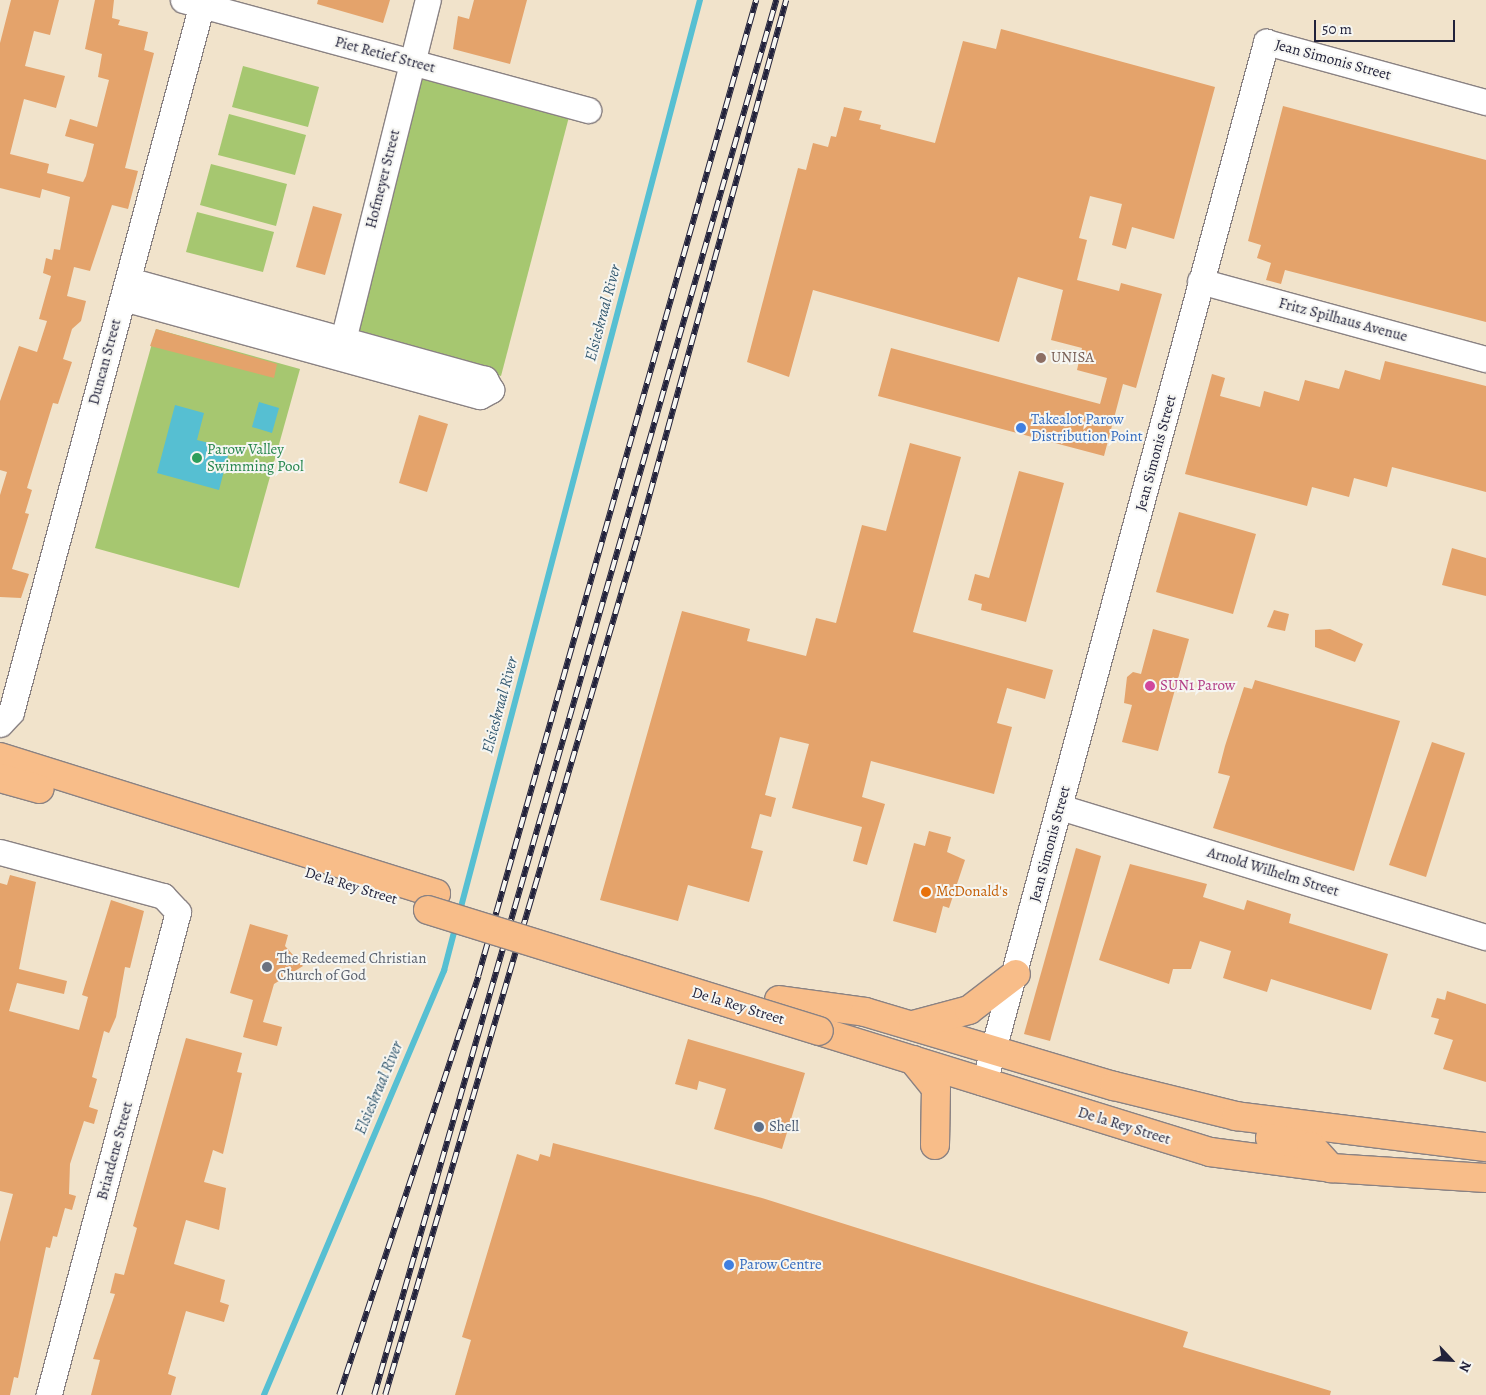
<!DOCTYPE html>
<html>
<head>
<meta charset="utf-8">
<style>
	body { margin:0 }
	#map { position:relative; width:1486px; height:1395px; overflow:hidden; background:#f1e3cb; font-family:Alegreya,serif }
	div>[style] { position:absolute }
	[style*='--x'] { left:calc(var(--x)*1px); top:calc(var(--y)*1px); width:calc(var(--w)*1px); rotate:calc(var(--a)*1deg) }
	.green>* { inset:0; background:#a6c770 }
	.water>* { inset:0; background:#56bfd2 }
	.stream>* { height:5.5px; margin:-2.75px; padding:0 2.75px; transform-origin:2.75px; border-radius:2.75px; background:#56bfd2 }
	.building>* { inset:0; background:#e4a36b }
	.roads { filter:drop-shadow(1px 0 #8a8283) drop-shadow(-1px 0 #8a8283) drop-shadow(0 1px #8a8283) drop-shadow(0 -1px #8a8283) }
	.minor>* { height:25px; margin:-12.5px; padding:0 12.5px; transform-origin:12.5px; border-radius:12.5px; background:#fff }
	.major>* { height:28px; margin:-14px; padding:0 14px; transform-origin:14px; border-radius:14px; background:#f8bd89 }
	.rail>* { height:5.5px; margin-top:-2.75px; transform-origin:0; background:repeating-linear-gradient(90deg,#f6f6f2 0 11px,#22223b 0 22px); box-sizing:border-box; border-block:1px solid #22223b }
	.bridges { filter:drop-shadow(1px 0 #8a8283) drop-shadow(-1px 0 #8a8283) drop-shadow(0 1px #8a8283) drop-shadow(0 -1px #8a8283) }
	.major-bridge>* { height:28px; margin:-14px; padding:0 14px; transform-origin:14px; border-radius:14px; background:#f8bd89 }
	.dots>* { width:14px; height:14px; translate:-50% -50%; box-sizing:border-box; border:2px solid #f6f6f2; border-radius:50% }
	span { translate:-50% -50%; white-space:nowrap; text-align:center; line-height:1.15; -webkit-text-stroke:4px #f6f6f2; paint-order:stroke }
	.street-label { font-size:15px; color:#22223b }
	.education-label { font-size:15px; color:#785e54 }
	.left { translate:0 -50%; text-align:left }
	.shop-label { font-size:15px; color:#366cbe }
	.leisure-label { font-size:15px; color:#27864d }
	.hotel-label { font-size:15px; color:#b23c85 }
	.food-label { font-size:15px; color:#c56008 }
	.worship-label { font-size:15px; color:#5b616d }
	.service-label { font-size:15px; color:#4e5e75 }
	.water-label { font-size:16px; color:#345970; font-style:italic }
	.north { position:absolute; left:1426px; top:1335px; width:50px; height:50px; -webkit-text-stroke:4px #f6f6f2; paint-order:stroke; rotate:115deg; font-size:14px; font-weight:700; line-height:20px; text-align:center; color:#22223b }
	.north::after { content:''; display:block; margin:auto; width:18px; height:22px; background:#22223b; clip-path:polygon(50% 0,100% 100%,50% 72%,0 100%) }
	.scale { position:absolute; left:1314px; top:20px; width:141px; height:22px; box-sizing:border-box; border:2px solid #22223b; border-top:0; padding-left:6px; font-size:15px; line-height:18px; white-space:nowrap; color:#22223b; -webkit-text-stroke:4px #f6f6f2; paint-order:stroke }
</style>
</head>
<body>
<div id="map">
	<div class="green">
		<i style="clip-path:polygon(243px 66px,319px 87px,308px 127px,232px 107px)"></i>
		<i style="clip-path:polygon(419px 72px,570px 113px,501px 376px,355px 334px)"></i>
		<i style="clip-path:polygon(229px 114px,306px 135px,295px 175px,218px 155px)"></i>
		<i style="clip-path:polygon(211px 164px,287px 184px,276px 226px,200px 205px)"></i>
		<i style="clip-path:polygon(197px 212px,274px 232px,263px 272px,186px 252px)"></i>
		<i style="clip-path:polygon(156px 329px,300px 369px,239px 588px,95px 548px)"></i>
	</div>
	<div class="water">
		<i style="clip-path:polygon(259px 402px,279px 408px,272px 433px,252px 427px)"></i>
		<i style="clip-path:polygon(175px 405px,204px 413px,197px 440px,230px 448px,219px 490px,157px 473px)"></i>
	</div>
	<div class="stream">
		<i style="--x:460;--y:911;--w:942;--a:-75.24"></i>
		<i style="--x:264;--y:1395;--w:461;--a:-67"></i>
		<i style="--x:444;--y:971;--w:48;--a:-75.4"></i>
	</div>
	<div class="building">
		<i style="clip-path:polygon(11px 0,59px 0,50px 35px,34px 31px,25px 66px,65px 76px,56px 108px,24px 99px,10px 154px,49px 164px,47px 173px,83px 182px,86px 176px,94px 144px,65px 136px,70px 119px,97px 127px,109px 80px,98px 77px,102px 54px,85px 49px,95px 0,114px 0,112px 18px,120px 20px,118px 25px,148px 32px,144px 50px,154px 53px,125px 168px,138px 171px,128px 209px,112px 205px,90px 271px,74px 267px,67px 296px,86px 301px,81px 321px,72px 329px,63px 359px,72px 362px,58px 404px,53px 403px,27px 488px,32px 490px,25px 513px,29px 514px,12px 569px,29px 574px,21px 598px,0 597px,0 495px,7px 472px,0 470px,0 401px,19px 346px,37px 352px,47px 321px,39px 319px,51px 276px,43px 273px,46px 258px,52px 260px,54px 249px,60px 250px,70px 197px,42px 189px,40px 198px,0 188px,0 43px)"></i>
		<i style="clip-path:polygon(318px 0,390px 0,383px 23px,317px 4px)"></i>
		<i style="clip-path:polygon(474px 0,527px 0,510px 64px,453px 49px,458px 16px,469px 19px)"></i>
		<i style="clip-path:polygon(1001px 29px,1215px 87px,1174px 239px,1132px 227px,1126px 249px,1112px 245px,1122px 204px,1090px 196px,1079px 238px,1087px 240px,1077px 280px,1119px 291px,1121px 283px,1162px 294px,1136px 388px,1123px 384px,1104px 456px,878px 396px,891px 348px,1100px 404px,1107px 378px,1077px 370px,1082px 348px,1051px 340px,1063px 290px,1018px 277px,999px 342px,813px 290px,789px 377px,747px 362px,798px 168px,806px 170px,813px 143px,828px 147px,831px 136px,836px 137px,844px 107px,862px 111px,859px 120px,881px 125px,880px 129px,935px 143px,963px 41px,996px 49px)"></i>
		<i style="clip-path:polygon(1283px 106px,1486px 160px,1486px 322px,1285px 270px,1281px 284px,1266px 280px,1271px 263px,1257px 258px,1261px 245px,1248px 241px)"></i>
		<i style="clip-path:polygon(313px 206px,342px 214px,325px 275px,296px 267px)"></i>
		<i style="clip-path:polygon(156px 329px,277px 364px,274px 378px,150px 346px)"></i>
		<i style="clip-path:polygon(1385px 361px,1486px 386px,1486px 492px,1392px 467px,1387px 487px,1354px 478px,1349px 497px,1312px 487px,1307px 506px,1185px 474px,1212px 374px,1225px 378px,1220px 396px,1260px 407px,1264px 391px,1299px 401px,1305px 380px,1339px 389px,1345px 370px,1380px 380px)"></i>
		<i style="clip-path:polygon(419px 415px,448px 424px,427px 492px,399px 483px)"></i>
		<i style="clip-path:polygon(910px 443px,961px 457px,913px 632px,1053px 670px,1045px 699px,1007px 688px,997px 723px,1012px 727px,994px 794px,871px 761px,862px 797px,885px 804px,867px 865px,853px 861px,862px 827px,792px 808px,809px 744px,780px 737px,765px 795px,776px 798px,771px 817px,760px 814px,751px 848px,763px 851px,749px 902px,688px 885px,678px 921px,600px 900px,682px 611px,750px 629px,747px 641px,806px 656px,816px 618px,836px 623px,862px 525px,886px 531px)"></i>
		<i style="clip-path:polygon(1019px 471px,1064px 483px,1026px 622px,981px 610px,982px 604px,968px 600px,975px 574px,989px 578px)"></i>
		<i style="clip-path:polygon(1179px 512px,1256px 534px,1233px 614px,1156px 592px)"></i>
		<i style="clip-path:polygon(1452px 548px,1486px 558px,1486px 596px,1442px 585px)"></i>
		<i style="clip-path:polygon(1274px 610px,1289px 614px,1285px 631px,1267px 627px)"></i>
		<i style="clip-path:polygon(1153px 629px,1189px 639px,1158px 751px,1122px 742px,1132px 705px,1124px 703px,1127px 677px,1133px 672px,1141px 674px)"></i>
		<i style="clip-path:polygon(1330px 629px,1363px 644px,1355px 662px,1315px 647px,1315px 630px)"></i>
		<i style="clip-path:polygon(1255px 680px,1400px 721px,1354px 871px,1213px 828px,1230px 776px,1218px 773px,1225px 746px,1244px 687px,1252px 689px)"></i>
		<i style="clip-path:polygon(1432px 742px,1465px 753px,1426px 877px,1389px 865px)"></i>
		<i style="clip-path:polygon(929px 831px,951px 837px,947px 852px,965px 860px,949px 908px,943px 906px,936px 933px,893px 921px,914px 843px,925px 846px)"></i>
		<i style="clip-path:polygon(1076px 848px,1101px 856px,1050px 1041px,1024px 1034px)"></i>
		<i style="clip-path:polygon(1130px 864px,1207px 884px,1203px 897px,1244px 910px,1247px 900px,1291px 914px,1289px 923px,1388px 954px,1371px 1010px,1271px 979px,1267px 992px,1223px 978px,1231px 951px,1200px 941px,1191px 969px,1173px 969px,1169px 984px,1099px 960px)"></i>
		<i style="clip-path:polygon(10px 875px,36px 882px,19px 969px,67px 981px,64px 994px,17px 983px,9px 1011px,79px 1030px,88px 997px,82px 995px,111px 900px,144px 911px,130px 968px,125px 967px,116px 1017px,109px 1033px,104px 1031px,92px 1077px,97px 1079px,89px 1107px,98px 1110px,94px 1124px,84px 1121px,70px 1164px,69px 1194px,76px 1196px,72px 1210px,65px 1208px,57px 1237px,53px 1236px,50px 1248px,46px 1247px,18px 1378px,14px 1377px,10px 1395px,0 1395px,0 1242px,13px 1194px,0 1191px,0 883px,7px 885px)"></i>
		<i style="clip-path:polygon(250px 924px,288px 935px,285px 946px,303px 966px,274px 984px,263px 1022px,282px 1027px,277px 1046px,243px 1037px,253px 1000px,230px 993px)"></i>
		<i style="clip-path:polygon(1447px 991px,1486px 1004px,1486px 1082px,1443px 1069px,1453px 1040px,1434px 1034px,1439px 1019px,1431px 1017px,1437px 998px,1445px 1000px)"></i>
		<i style="clip-path:polygon(186px 1038px,242px 1053px,237px 1072px,242px 1073px,223px 1154px,213px 1150px,204px 1182px,226px 1188px,219px 1230px,186px 1220px,174px 1264px,225px 1280px,220px 1302px,229px 1305px,224px 1322px,186px 1311px,168px 1374px,176px 1377px,171px 1395px,91px 1395px,100px 1360px,93px 1359px,115px 1294px,110px 1293px,115px 1273px,124px 1275px,137px 1228px,133px 1226px)"></i>
		<i style="clip-path:polygon(688px 1039px,805px 1073px,782px 1149px,714px 1129px,726px 1089px,699px 1081px,697px 1090px,675px 1084px)"></i>
		<i style="clip-path:polygon(553px 1143px,762px 1198px,1188px 1332px,1183px 1347px,1331px 1391px,1330px 1395px,455px 1395px,471px 1340px,462px 1337px,517px 1154px,538px 1161px,540px 1154px,550px 1157px)"></i>
	</div>
	<div class="roads">
		<div class="minor">
			<i style="--x:183;--y:0;--w:420;--a:15.2"></i>
			<i style="--x:1200;--y:281;--w:296;--a:15.3"></i>
			<i style="--x:123;--y:298;--w:370;--a:15.4"></i>
			<i style="--x:480;--y:396;--w:13;--a:-29"></i>
			<i style="--x:491;--y:390;--w:13;--a:-119"></i>
			<i style="--x:485;--y:379;--w:370;--a:-164.5"></i>
			<i style="--x:339;--y:356;--w:367;--a:-76"></i>
			<i style="--x:0;--y:724;--w:16;--a:-47"></i>
			<i style="--x:11;--y:712;--w:737;--a:-74.91"></i>
			<i style="--x:1060;--y:807;--w:445;--a:17"></i>
			<i style="--x:0;--y:852;--w:169;--a:15.1"></i>
			<i style="--x:163;--y:896;--w:22;--a:47"></i>
			<i style="--x:178;--y:912;--w:500;--a:105"></i>
			<i style="--x:984;--y:1083;--w:1079;--a:-74.84"></i>
			<i style="--x:1266;--y:42;--w:228;--a:15.3"></i>
		</div>
		<div class="major">
			<i style="--x:0;--y:757;--w:457;--a:17.4"></i>
			<i style="--x:0;--y:778;--w:41;--a:15.4"></i>
			<i style="--x:779;--y:1000;--w:87;--a:7.9"></i>
			<i style="--x:865;--y:1012;--w:260;--a:16.6"></i>
			<i style="--x:1114;--y:1086;--w:126;--a:13.8"></i>
			<i style="--x:1236;--y:1116;--w:252;--a:7.1"></i>
			<i style="--x:913;--y:1025;--w:58;--a:-15"></i>
			<i style="--x:969;--y:1010;--w:59;--a:-37.5"></i>
			<i style="--x:819;--y:1031;--w:409;--a:17.2"></i>
			<i style="--x:1210;--y:1152;--w:122;--a:7.5"></i>
			<i style="--x:1331;--y:1168;--w:155;--a:3.7"></i>
			<i style="--x:913;--y:1060;--w:36;--a:51"></i>
			<i style="--x:936;--y:1088;--w:57;--a:91"></i>
			<i style="--x:1270;--y:1138;--w:42;--a:11"></i>
			<i style="--x:1311;--y:1146;--w:30;--a:48"></i>
		</div>
	</div>
	<div class="rail">
		<i style="--x:339;--y:1395;--w:441;--a:-71.6"></i>
		<i style="--x:478;--y:976;--w:1015;--a:-74.1"></i>
		<i style="--x:374;--y:1395;--w:1452;--a:-73.92"></i>
		<i style="--x:385;--y:1395;--w:895;--a:-73.59"></i>
		<i style="--x:638;--y:536;--w:556;--a:-74.56"></i>
	</div>
	<div class="bridges">
		<div class="major-bridge">
			<i style="--x:428;--y:910;--w:409;--a:17.2"></i>
		</div>
	</div>
	<div class="dots">
		<i style="left:1041px;top:358px;background:#8d6e63"></i>
		<i style="left:1021px;top:428px;background:#3f7fe0"></i>
		<i style="left:197px;top:458px;background:#2e9e5b"></i>
		<i style="left:1150px;top:686px;background:#d1479c"></i>
		<i style="left:926px;top:892px;background:#e8710a"></i>
		<i style="left:267px;top:967px;background:#6b7280"></i>
		<i style="left:759px;top:1127px;background:#5c6f8a"></i>
		<i style="left:729px;top:1265px;background:#3f7fe0"></i>
	</div>
	<div class="street-label">
		<span style="left:385px;top:55px;rotate:15deg">Piet Retief Street</span>
		<span style="left:1333px;top:60px;rotate:15deg">Jean Simonis Street</span>
		<span style="left:383px;top:179px;rotate:-76deg">Hofmeyer Street</span>
		<span style="left:1343px;top:320px;rotate:15deg">Fritz Spilhaus Avenue</span>
		<span style="left:105px;top:362px;rotate:-75deg">Duncan Street</span>
		<span style="left:1156px;top:453px;rotate:-75deg">Jean Simonis Street</span>
		<span style="left:1050px;top:844px;rotate:-75deg">Jean Simonis Street</span>
		<span style="left:1273px;top:872px;rotate:17deg">Arnold Wilhelm Street</span>
		<span style="left:351px;top:886px;rotate:17deg">De la Rey Street</span>
		<span style="left:738px;top:1006px;rotate:17deg">De la Rey Street</span>
		<span style="left:1124px;top:1126px;rotate:17deg">De la Rey Street</span>
		<span style="left:115px;top:1151px;rotate:-75deg">Briardene Street</span>
	</div>
	<div class="education-label">
		<span class="left" style="left:1051px;top:358px">UNISA</span>
	</div>
	<div class="shop-label">
		<span class="left" style="left:1031px;top:428px">Takealot Parow<br>Distribution Point</span>
		<span class="left" style="left:739px;top:1265px">Parow Centre</span>
	</div>
	<div class="leisure-label">
		<span class="left" style="left:207px;top:458px">Parow Valley<br>Swimming Pool</span>
	</div>
	<div class="hotel-label">
		<span class="left" style="left:1160px;top:686px">SUN1 Parow</span>
	</div>
	<div class="food-label">
		<span class="left" style="left:936px;top:892px">McDonald's</span>
	</div>
	<div class="worship-label">
		<span class="left" style="left:277px;top:967px">The Redeemed Christian<br>Church of God</span>
	</div>
	<div class="service-label">
		<span class="left" style="left:769px;top:1127px">Shell</span>
	</div>
	<div class="water-label">
		<span style="left:603px;top:313px;rotate:-75deg">Elsieskraal River</span>
		<span style="left:500px;top:705px;rotate:-75deg">Elsieskraal River</span>
		<span style="left:379px;top:1088px;rotate:-67deg">Elsieskraal River</span>
	</div>
	<div class="north">N</div>
	<div class="scale">50 m</div>
</div>
</body>
</html>
